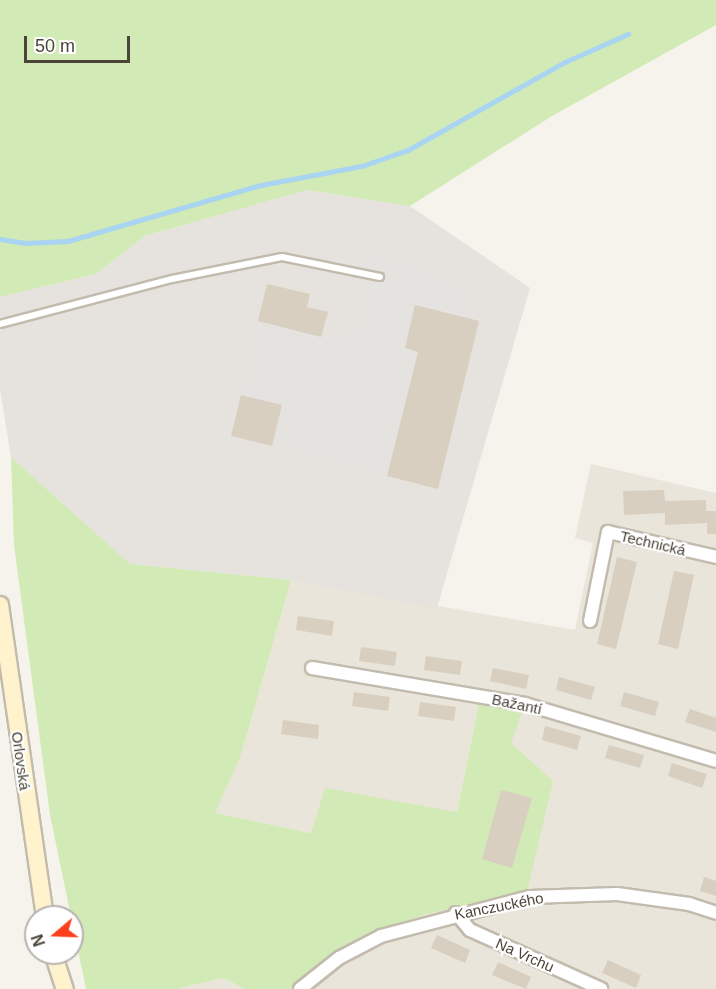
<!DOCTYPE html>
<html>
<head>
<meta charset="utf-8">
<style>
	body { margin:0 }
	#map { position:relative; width:716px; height:989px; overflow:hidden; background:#f6f3ec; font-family:Helvetica,sans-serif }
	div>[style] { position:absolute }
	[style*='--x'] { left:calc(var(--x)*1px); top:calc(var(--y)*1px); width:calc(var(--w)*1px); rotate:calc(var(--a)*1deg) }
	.residential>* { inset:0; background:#eae5da }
	.industrial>* { inset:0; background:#e6e2dd }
	.green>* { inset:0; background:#d2eab5 }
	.parking>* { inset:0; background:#e5e3e0 }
	.stream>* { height:4.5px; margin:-2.25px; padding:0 2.25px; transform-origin:2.25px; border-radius:2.25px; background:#a9d4f2 }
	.building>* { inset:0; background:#d8cfc1 }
	.roads { filter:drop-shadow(2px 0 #c2bbae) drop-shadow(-2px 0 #c2bbae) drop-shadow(0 2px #c2bbae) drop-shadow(0 -2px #c2bbae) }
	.lane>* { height:6px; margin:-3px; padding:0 3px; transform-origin:3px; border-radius:3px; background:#fff }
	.street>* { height:12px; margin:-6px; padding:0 6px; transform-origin:6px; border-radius:6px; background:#fff }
	.secondary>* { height:16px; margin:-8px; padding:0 8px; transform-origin:8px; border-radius:8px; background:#fff3cd }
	span { translate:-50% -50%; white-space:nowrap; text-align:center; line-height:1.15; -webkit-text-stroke:4.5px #fff; paint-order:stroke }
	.street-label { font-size:15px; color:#4b4439 }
	.north { position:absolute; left:24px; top:905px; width:60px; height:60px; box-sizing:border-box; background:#fff; border:2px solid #b7b4b0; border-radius:50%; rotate:251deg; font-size:16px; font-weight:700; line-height:24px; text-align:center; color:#4b4439 }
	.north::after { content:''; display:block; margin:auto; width:21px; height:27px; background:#fc3f1d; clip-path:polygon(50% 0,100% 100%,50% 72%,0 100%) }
	.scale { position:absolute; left:24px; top:36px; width:106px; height:27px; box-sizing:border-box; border:3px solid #4b4439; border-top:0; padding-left:8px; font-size:18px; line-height:21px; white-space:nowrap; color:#4b4439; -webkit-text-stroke:4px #fff; paint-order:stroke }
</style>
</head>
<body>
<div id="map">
	<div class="residential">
		<i style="clip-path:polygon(591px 464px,716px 493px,716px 989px,291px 989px,361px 938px,426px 914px,522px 712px,479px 703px,457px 812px,325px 789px,312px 833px,214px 813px,241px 755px,291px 580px,575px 630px,593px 543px,575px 538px)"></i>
		<i style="clip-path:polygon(223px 978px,245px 989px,176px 989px)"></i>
	</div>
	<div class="industrial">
		<i style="clip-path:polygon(307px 190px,410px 206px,530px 288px,437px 608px,291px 580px,130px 564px,11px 457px,0 389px,0 297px,96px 274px,145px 236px)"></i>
	</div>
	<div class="green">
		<i style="clip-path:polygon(0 0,716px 0,716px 25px,552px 116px,410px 206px,307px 190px,145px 236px,96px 274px,0 297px)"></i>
		<i style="clip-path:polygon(11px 457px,130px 564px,291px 580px,241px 755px,215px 813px,311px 833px,325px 788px,457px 812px,479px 703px,522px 712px,511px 743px,553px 781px,527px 892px,426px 914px,361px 938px,291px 989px,245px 989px,223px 978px,176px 989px,86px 989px,50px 815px,14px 545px)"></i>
	</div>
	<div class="parking">
		<i style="clip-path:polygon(367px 254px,414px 264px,468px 294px,460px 316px,415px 305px,405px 348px,418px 352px,387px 476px,272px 446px,282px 405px,241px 395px,258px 321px,342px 339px,355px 326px,365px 305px,357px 287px)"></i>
	</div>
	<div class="stream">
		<i style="--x:0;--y:239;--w:24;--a:9"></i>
		<i style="--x:24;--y:243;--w:44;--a:-2.6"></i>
		<i style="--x:68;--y:241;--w:201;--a:-16.2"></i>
		<i style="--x:261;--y:185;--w:103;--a:-10.7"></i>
		<i style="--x:362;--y:166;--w:49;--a:-19.2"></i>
		<i style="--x:408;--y:150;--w:180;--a:-29.3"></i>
		<i style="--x:565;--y:62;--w:69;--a:-24"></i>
	</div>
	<div class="building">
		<i style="clip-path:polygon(267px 284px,310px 294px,307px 307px,328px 312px,321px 337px,258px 321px)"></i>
		<i style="clip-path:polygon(415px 305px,479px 321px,438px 489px,387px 476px,418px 352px,405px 348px)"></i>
		<i style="clip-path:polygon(241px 395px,282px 405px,272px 446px,231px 436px)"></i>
		<i style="clip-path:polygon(664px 490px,665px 501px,706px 500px,706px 511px,716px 511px,716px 534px,707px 534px,707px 523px,665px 525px,665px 513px,624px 515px,623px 491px)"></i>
		<i style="clip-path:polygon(617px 557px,637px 562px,616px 649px,597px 644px)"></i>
		<i style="clip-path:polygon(674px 571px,694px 575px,678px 649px,658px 644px)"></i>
		<i style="clip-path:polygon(298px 616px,334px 621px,332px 636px,296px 630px)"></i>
		<i style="clip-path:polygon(361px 647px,397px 652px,395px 666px,359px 661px)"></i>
		<i style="clip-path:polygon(426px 656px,462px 661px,460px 675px,424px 670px)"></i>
		<i style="clip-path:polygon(493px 668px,529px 675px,526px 689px,490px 681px)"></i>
		<i style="clip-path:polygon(559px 677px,595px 687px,591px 700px,556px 690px)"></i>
		<i style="clip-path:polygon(354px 692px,390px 697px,388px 711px,352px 706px)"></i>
		<i style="clip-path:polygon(624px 692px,659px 702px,655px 716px,620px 706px)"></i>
		<i style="clip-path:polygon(420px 702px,456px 707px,454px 721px,418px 716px)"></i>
		<i style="clip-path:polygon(690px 709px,716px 718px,716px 732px,685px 722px)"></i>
		<i style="clip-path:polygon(283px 720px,319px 725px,318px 739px,281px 734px)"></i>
		<i style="clip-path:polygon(545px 726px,581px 736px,577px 750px,542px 740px)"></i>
		<i style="clip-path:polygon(609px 745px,644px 755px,640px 768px,605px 758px)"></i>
		<i style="clip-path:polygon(672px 763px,707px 774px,702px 788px,668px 776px)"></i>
		<i style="clip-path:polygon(501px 790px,532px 798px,512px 868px,482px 859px)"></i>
		<i style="clip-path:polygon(704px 877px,716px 881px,716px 896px,700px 891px)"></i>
		<i style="clip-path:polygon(437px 935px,470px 950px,465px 963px,431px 948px)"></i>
		<i style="clip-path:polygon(608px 960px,641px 975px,636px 988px,602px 973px)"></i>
		<i style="clip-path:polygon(498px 962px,531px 977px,526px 989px,492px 975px)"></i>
	</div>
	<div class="roads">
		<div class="lane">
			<i style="--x:0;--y:324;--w:178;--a:-14.7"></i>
			<i style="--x:172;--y:279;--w:112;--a:-11.3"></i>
			<i style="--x:282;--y:257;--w:100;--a:11.5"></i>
		</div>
		<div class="street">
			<i style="--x:590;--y:621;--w:91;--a:-78.6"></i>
			<i style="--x:608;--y:532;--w:111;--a:13"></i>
			<i style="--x:312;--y:668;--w:216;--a:9.6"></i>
			<i style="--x:525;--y:704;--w:199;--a:16.6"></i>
			<i style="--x:456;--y:913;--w:22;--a:51"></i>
			<i style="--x:470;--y:930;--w:144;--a:24.2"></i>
			<i style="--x:300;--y:989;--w:50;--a:-38.5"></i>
			<i style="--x:339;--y:958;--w:47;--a:-27.6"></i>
			<i style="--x:381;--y:936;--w:154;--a:-14.7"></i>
			<i style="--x:530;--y:897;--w:87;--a:-2"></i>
			<i style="--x:617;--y:894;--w:73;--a:7.9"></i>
			<i style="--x:689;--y:904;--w:28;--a:18"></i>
		</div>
		<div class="secondary">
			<i style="--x:0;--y:605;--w:315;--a:81.8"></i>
			<i style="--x:53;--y:953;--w:38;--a:72"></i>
		</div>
	</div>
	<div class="street-label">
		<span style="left:653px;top:543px;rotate:13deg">Technická</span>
		<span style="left:517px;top:704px;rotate:12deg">Bažantí</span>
		<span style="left:21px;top:761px;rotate:82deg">Orlovská</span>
		<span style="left:499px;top:906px;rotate:-11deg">Kanczuckého</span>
		<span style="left:525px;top:955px;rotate:24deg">Na Vrchu</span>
	</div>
	<div class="north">N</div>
	<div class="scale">50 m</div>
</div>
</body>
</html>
